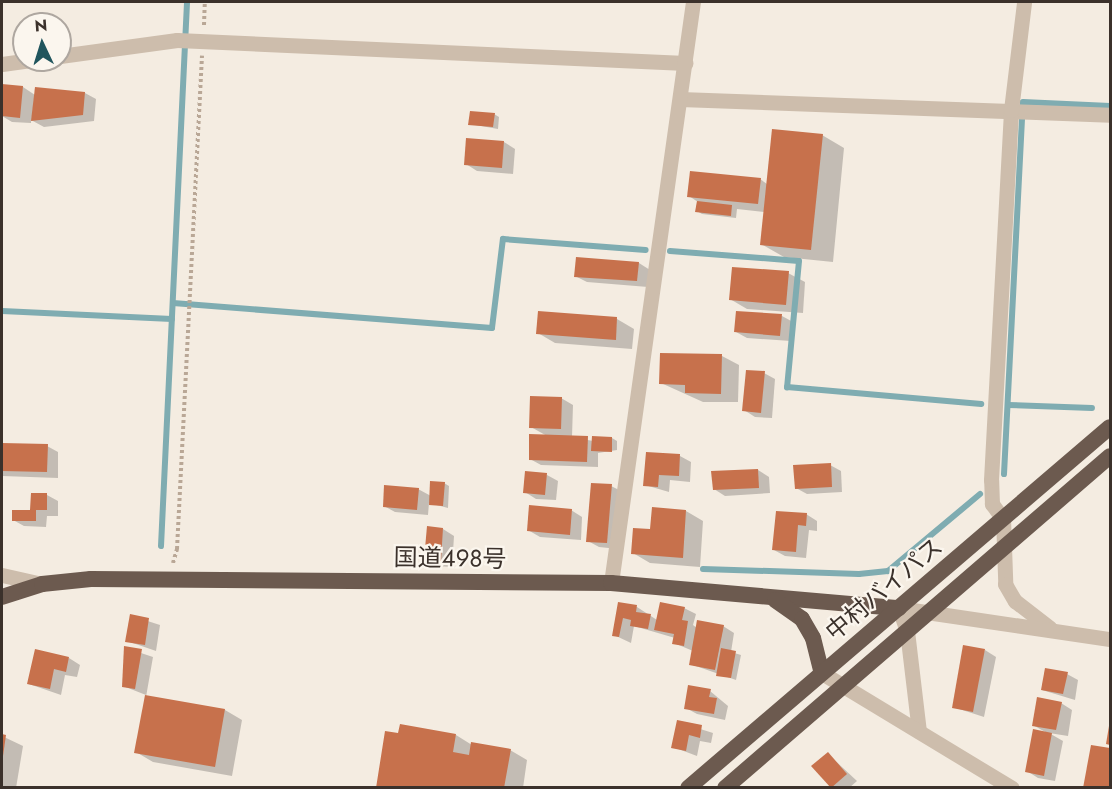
<!DOCTYPE html>
<html>
<head>
<meta charset="utf-8">
<style>
	body { margin:0 }
	#map { position:relative; width:1112px; height:789px; overflow:hidden; background:#f4ece1; font-family:Jost,"Noto Sans JP",sans-serif }
	div>[style] { position:absolute }
	[style*='--x'] { left:calc(var(--x)*1px); top:calc(var(--y)*1px); width:calc(var(--w)*1px); rotate:calc(var(--a)*1deg) }
	.shadow>* { inset:0; background:#0003 }
	.stream>* { height:6px; margin:-3px; padding:0 3px; transform-origin:3px; border-radius:3px; background:#7facb1 }
	.building>* { inset:0; background:#c7714c }
	.path>* { height:4px; margin-top:-2px; transform-origin:0; background:repeating-linear-gradient(90deg,#b9a796 0 3px,transparent 0 6px) }
	.minor>* { height:15px; margin:-7.5px; padding:0 7.5px; transform-origin:7.5px; border-radius:7.5px; background:#cdbdac }
	.tertiary>* { height:15px; margin:-7.5px; padding:0 7.5px; transform-origin:7.5px; border-radius:7.5px; background:#cdbdac }
	.trunk>* { height:16px; margin:-8px; padding:0 8px; transform-origin:8px; border-radius:8px; background:#6c5a4f }
	span { translate:-50% -50%; white-space:nowrap; text-align:center; line-height:1.15; -webkit-text-stroke:4.5px #fbf6ee; paint-order:stroke }
	.street-label { font-size:24px; color:#3b312b }
	.frame { position:absolute; inset:0; border:3px solid #3b312b; pointer-events:none }
	.north { position:absolute; left:12px; top:12px; width:60px; height:60px; box-sizing:border-box; background:#fbf6ee; border:2px solid #aea7a0; border-radius:50%; rotate:356deg; font-size:16px; font-weight:700; line-height:24px; text-align:center; color:#3b312b }
	.north::after { content:''; display:block; margin:auto; width:21px; height:27px; background:#20555d; clip-path:polygon(50% 0,100% 100%,50% 72%,0 100%) }
</style>
</head>
<body>
<div id="map">
	<div class="shadow">
		<i style="clip-path:polygon(3px 85px,23px 87px,35px 95px,85px 93px,96px 99px,94px 121px,44px 127px,31px 120px,31px 123px,12px 122px,2px 116px)"></i>
		<i style="clip-path:polygon(494px 114px,499px 117px,498px 129px,470px 124px)"></i>
		<i style="clip-path:polygon(822px 135px,844px 148px,833px 262px,784px 257px,761px 244px,765px 212px,737px 209px,736px 218px,702px 214px,697px 211px,698px 202px,689px 196px,760px 179px,767px 184px)"></i>
		<i style="clip-path:polygon(504px 142px,515px 149px,513px 174px,477px 171px,466px 164px)"></i>
		<i style="clip-path:polygon(639px 263px,650px 270px,648px 287px,587px 282px,575px 276px)"></i>
		<i style="clip-path:polygon(788px 273px,805px 282px,803px 313px,747px 309px,730px 299px)"></i>
		<i style="clip-path:polygon(539px 313px,617px 319px,634px 329px,632px 349px,555px 343px,538px 333px)"></i>
		<i style="clip-path:polygon(782px 316px,793px 322px,791px 341px,747px 338px,736px 332px)"></i>
		<i style="clip-path:polygon(722px 356px,739px 365px,738px 402px,703px 402px,661px 383px)"></i>
		<i style="clip-path:polygon(764px 373px,775px 379px,772px 418px,755px 417px,744px 410px)"></i>
		<i style="clip-path:polygon(561px 398px,573px 405px,572px 437px,593px 441px,593px 437px,612px 438px,617px 441px,617px 450px,598px 453px,617px 454px,598px 453px,598px 467px,541px 465px,530px 459px,547px 436px,531px 427px)"></i>
		<i style="clip-path:polygon(2px 445px,47px 446px,58px 452px,58px 478px,2px 476px)"></i>
		<i style="clip-path:polygon(647px 453px,680px 456px,691px 462px,690px 482px,670px 480px,669px 492px,645px 485px)"></i>
		<i style="clip-path:polygon(830px 465px,841px 471px,842px 492px,807px 494px,796px 488px)"></i>
		<i style="clip-path:polygon(758px 470px,769px 477px,770px 493px,725px 496px,714px 489px)"></i>
		<i style="clip-path:polygon(547px 475px,558px 481px,556px 500px,536px 499px,525px 492px)"></i>
		<i style="clip-path:polygon(444px 483px,449px 486px,448px 508px,429px 503px,428px 515px,395px 512px,384px 506px,418px 489px,431px 496px)"></i>
		<i style="clip-path:polygon(611px 486px,623px 492px,618px 549px,599px 547px,588px 541px)"></i>
		<i style="clip-path:polygon(47px 495px,58px 501px,58px 516px,47px 516px,46px 527px,24px 526px,13px 520px,32px 512px)"></i>
		<i style="clip-path:polygon(653px 509px,686px 511px,703px 521px,700px 567px,650px 563px,633px 553px,652px 531px)"></i>
		<i style="clip-path:polygon(571px 510px,582px 517px,581px 540px,540px 537px,528px 530px)"></i>
		<i style="clip-path:polygon(806px 514px,817px 521px,817px 531px,809px 530px,806px 558px,785px 556px,774px 550px)"></i>
		<i style="clip-path:polygon(443px 529px,454px 536px,452px 567px,437px 566px,426px 559px)"></i>
		<i style="clip-path:polygon(620px 604px,637px 607px,657px 620px,684px 608px,696px 614px,693px 625px,697px 628px,723px 626px,734px 633px,731px 652px,741px 655px,736px 680px,690px 664px,693px 651px,674px 643px,675px 638px,634px 626px,631px 643px,614px 635px)"></i>
		<i style="clip-path:polygon(132px 616px,160px 625px,156px 651px,127px 641px)"></i>
		<i style="clip-path:polygon(126px 648px,153px 657px,146px 697px,225px 710px,242px 720px,232px 776px,153px 762px,136px 752px,146px 695px,123px 686px)"></i>
		<i style="clip-path:polygon(985px 650px,996px 657px,984px 717px,953px 707px)"></i>
		<i style="clip-path:polygon(69px 658px,80px 665px,77px 677px,65px 675px,61px 695px,29px 684px)"></i>
		<i style="clip-path:polygon(1067px 674px,1078px 680px,1075px 700px,1042px 690px)"></i>
		<i style="clip-path:polygon(710px 691px,728px 706px,725px 720px,697px 714px,686px 708px)"></i>
		<i style="clip-path:polygon(1061px 703px,1072px 710px,1068px 736px,1049px 733px,1063px 741px,1055px 781px,1038px 778px,1027px 771px,1047px 733px,1033px 725px)"></i>
		<i style="clip-path:polygon(678px 722px,713px 733px,711px 743px,700px 741px,697px 756px,673px 747px)"></i>
		<i style="clip-path:polygon(456px 735px,472px 745px,510px 750px,527px 760px,523px 788px,377px 788px)"></i>
		<i style="clip-path:polygon(2px 736px,23px 746px,16px 788px,2px 788px)"></i>
		<i style="clip-path:polygon(1092px 747px,1110px 750px,1110px 788px,1085px 788px)"></i>
		<i style="clip-path:polygon(828px 754px,857px 781px,849px 788px,831px 787px)"></i>
	</div>
	<div class="stream">
		<i style="--x:670;--y:251;--w:129;--a:4.4"></i>
		<i style="--x:799;--y:261;--w:127;--a:95.4"></i>
		<i style="--x:787;--y:387;--w:195;--a:5"></i>
		<i style="--x:173;--y:303;--w:320;--a:4.5"></i>
		<i style="--x:492;--y:328;--w:90;--a:-83"></i>
		<i style="--x:503;--y:239;--w:143;--a:4.4"></i>
		<i style="--x:2;--y:311;--w:170;--a:2.7"></i>
		<i style="--x:1008;--y:405;--w:84;--a:2"></i>
		<i style="--x:1004;--y:474;--w:372;--a:-87.1"></i>
		<i style="--x:1023;--y:102;--w:87;--a:2.6"></i>
		<i style="--x:161;--y:546;--w:545;--a:-87.26"></i>
		<i style="--x:703;--y:569;--w:156;--a:1.8"></i>
		<i style="--x:859;--y:574;--w:29;--a:-6"></i>
		<i style="--x:888;--y:571;--w:120;--a:-39.9"></i>
	</div>
	<div class="building">
		<i style="clip-path:polygon(2px 84px,23px 86px,20px 118px,2px 116px)"></i>
		<i style="clip-path:polygon(35px 87px,85px 92px,83px 115px,31px 121px)"></i>
		<i style="clip-path:polygon(470px 111px,495px 113px,493px 127px,468px 125px)"></i>
		<i style="clip-path:polygon(772px 129px,823px 134px,811px 250px,760px 245px)"></i>
		<i style="clip-path:polygon(466px 138px,504px 141px,502px 168px,464px 165px)"></i>
		<i style="clip-path:polygon(690px 171px,761px 178px,758px 204px,687px 197px)"></i>
		<i style="clip-path:polygon(697px 201px,732px 205px,731px 216px,695px 212px)"></i>
		<i style="clip-path:polygon(576px 257px,639px 262px,637px 281px,574px 277px)"></i>
		<i style="clip-path:polygon(732px 267px,789px 271px,786px 305px,729px 300px)"></i>
		<i style="clip-path:polygon(538px 311px,617px 317px,616px 340px,536px 334px)"></i>
		<i style="clip-path:polygon(736px 311px,782px 314px,780px 336px,734px 332px)"></i>
		<i style="clip-path:polygon(660px 353px,722px 354px,721px 394px,685px 393px,685px 385px,659px 384px)"></i>
		<i style="clip-path:polygon(746px 370px,765px 371px,761px 413px,742px 411px)"></i>
		<i style="clip-path:polygon(530px 396px,562px 397px,561px 429px,529px 428px)"></i>
		<i style="clip-path:polygon(529px 434px,588px 436px,587px 462px,529px 460px)"></i>
		<i style="clip-path:polygon(592px 436px,612px 437px,612px 452px,591px 451px)"></i>
		<i style="clip-path:polygon(2px 443px,48px 444px,47px 472px,2px 471px)"></i>
		<i style="clip-path:polygon(646px 452px,680px 454px,679px 476px,659px 475px,658px 487px,643px 486px)"></i>
		<i style="clip-path:polygon(831px 463px,832px 487px,795px 489px,793px 465px)"></i>
		<i style="clip-path:polygon(758px 469px,759px 488px,713px 490px,711px 471px)"></i>
		<i style="clip-path:polygon(525px 471px,547px 473px,545px 495px,523px 493px)"></i>
		<i style="clip-path:polygon(430px 481px,445px 482px,443px 506px,429px 505px)"></i>
		<i style="clip-path:polygon(591px 483px,612px 484px,607px 543px,586px 542px)"></i>
		<i style="clip-path:polygon(384px 485px,419px 488px,417px 510px,383px 507px)"></i>
		<i style="clip-path:polygon(31px 493px,47px 493px,47px 510px,36px 510px,36px 521px,12px 521px,12px 510px,30px 510px)"></i>
		<i style="clip-path:polygon(529px 505px,572px 509px,570px 535px,527px 531px)"></i>
		<i style="clip-path:polygon(652px 507px,686px 510px,683px 558px,631px 554px,633px 528px,650px 529px)"></i>
		<i style="clip-path:polygon(776px 511px,807px 513px,806px 526px,798px 525px,796px 552px,772px 550px)"></i>
		<i style="clip-path:polygon(427px 526px,443px 528px,441px 561px,424px 560px)"></i>
		<i style="clip-path:polygon(618px 602px,637px 605px,636px 612px,651px 614px,648px 629px,630px 626px,631px 620px,623px 618px,619px 637px,612px 636px)"></i>
		<i style="clip-path:polygon(660px 602px,685px 607px,682px 620px,688px 621px,684px 646px,672px 644px,674px 634px,654px 630px)"></i>
		<i style="clip-path:polygon(130px 614px,149px 618px,145px 645px,125px 642px)"></i>
		<i style="clip-path:polygon(697px 620px,724px 625px,715px 670px,689px 665px)"></i>
		<i style="clip-path:polygon(963px 645px,985px 649px,973px 712px,952px 708px)"></i>
		<i style="clip-path:polygon(124px 646px,142px 649px,135px 689px,122px 687px)"></i>
		<i style="clip-path:polygon(721px 648px,736px 651px,731px 678px,716px 676px)"></i>
		<i style="clip-path:polygon(35px 649px,69px 657px,66px 672px,54px 669px,50px 689px,27px 684px)"></i>
		<i style="clip-path:polygon(1045px 668px,1068px 672px,1063px 694px,1041px 690px)"></i>
		<i style="clip-path:polygon(688px 685px,711px 689px,709px 697px,717px 698px,714px 714px,684px 709px)"></i>
		<i style="clip-path:polygon(145px 695px,225px 709px,215px 767px,134px 753px)"></i>
		<i style="clip-path:polygon(1037px 697px,1062px 702px,1056px 730px,1032px 726px)"></i>
		<i style="clip-path:polygon(677px 720px,702px 725px,700px 738px,689px 735px,686px 751px,671px 748px)"></i>
		<i style="clip-path:polygon(400px 724px,456px 734px,453px 752px,469px 755px,471px 742px,511px 749px,504px 788px,376px 788px,385px 731px,398px 733px)"></i>
		<i style="clip-path:polygon(1109px 726px,1110px 726px,1110px 745px,1106px 744px)"></i>
		<i style="clip-path:polygon(1033px 729px,1052px 733px,1044px 776px,1025px 772px)"></i>
		<i style="clip-path:polygon(2px 734px,6px 735px,3px 756px,2px 756px)"></i>
		<i style="clip-path:polygon(1091px 745px,1110px 748px,1110px 788px,1083px 788px)"></i>
		<i style="clip-path:polygon(828px 752px,847px 774px,831px 788px,811px 766px)"></i>
	</div>
	<div class="path">
		<i style="--x:204;--y:25;--w:23;--a:-88"></i>
		<i style="--x:173;--y:563;--w:15;--a:-74"></i>
		<i style="--x:177;--y:549;--w:494;--a:-87.1"></i>
	</div>
	<div class="minor">
		<i style="--x:60;--y:56;--w:118;--a:-7.8"></i>
		<i style="--x:177;--y:40;--w:509;--a:2.59"></i>
		<i style="--x:2;--y:64;--w:29;--a:-8"></i>
		<i style="--x:680;--y:99;--w:430;--a:2.1"></i>
		<i style="--x:1004;--y:546;--w:27;--a:-92"></i>
		<i style="--x:1003;--y:519;--w:19;--a:-126"></i>
		<i style="--x:992;--y:504;--w:24;--a:-92"></i>
		<i style="--x:991;--y:480;--w:371;--a:-86.9"></i>
		<i style="--x:1011;--y:110;--w:109;--a:-83.1"></i>
		<i style="--x:2;--y:575;--w:41;--a:12.7"></i>
		<i style="--x:611;--y:583;--w:587;--a:-81.97"></i>
	</div>
	<div class="tertiary">
		<i style="--x:1004;--y:546;--w:38;--a:88"></i>
		<i style="--x:1005;--y:584;--w:20;--a:60"></i>
		<i style="--x:1015;--y:601;--w:44;--a:37.6"></i>
		<i style="--x:899;--y:608;--w:213;--a:8.4"></i>
		<i style="--x:899;--y:608;--w:24;--a:71"></i>
		<i style="--x:907;--y:631;--w:101;--a:83.2"></i>
		<i style="--x:822;--y:673;--w:222;--a:31.2"></i>
	</div>
	<div class="trunk">
		<i style="--x:2;--y:597;--w:42;--a:-18"></i>
		<i style="--x:42;--y:584;--w:49;--a:-5.8"></i>
		<i style="--x:91;--y:579;--w:520;--a:0.44"></i>
		<i style="--x:611;--y:583;--w:289;--a:5"></i>
		<i style="--x:775;--y:600;--w:33;--a:35"></i>
		<i style="--x:802;--y:619;--w:22;--a:60"></i>
		<i style="--x:813;--y:638;--w:36;--a:76"></i>
		<i style="--x:688;--y:788;--w:555;--a:-40.55"></i>
		<i style="--x:725;--y:788;--w:508;--a:-40.77"></i>
	</div>
	<div class="street-label">
		<span style="left:450px;top:558px;rotate:1deg">国道498号</span>
		<span style="left:884px;top:589px;rotate:-40deg">中村バイパス</span>
	</div>
	<div class="frame"></div>
	<div class="north">N</div>
</div>
</body>
</html>
